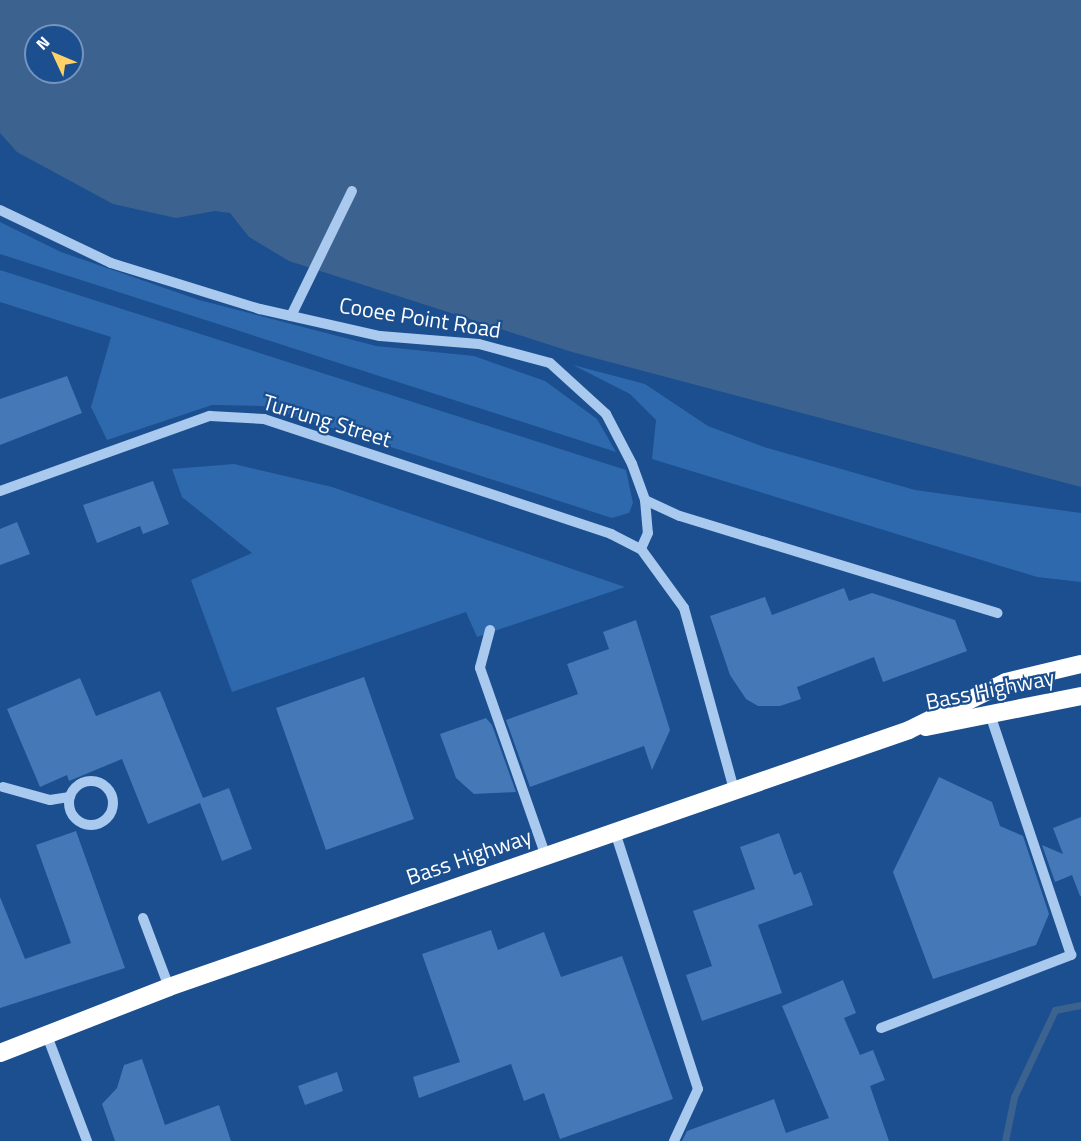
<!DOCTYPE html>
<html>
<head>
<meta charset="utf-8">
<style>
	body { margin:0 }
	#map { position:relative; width:1081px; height:1141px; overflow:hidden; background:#1b4f8f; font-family:"Titillium Web",sans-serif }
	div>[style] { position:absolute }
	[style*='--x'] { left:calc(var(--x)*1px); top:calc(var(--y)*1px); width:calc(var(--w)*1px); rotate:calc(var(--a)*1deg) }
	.green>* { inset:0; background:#2e69ad }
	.water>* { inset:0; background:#3c6290 }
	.stream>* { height:7px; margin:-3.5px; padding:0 3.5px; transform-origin:3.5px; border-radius:3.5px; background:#3c6290 }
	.building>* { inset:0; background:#4478b7 }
	.minor>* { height:10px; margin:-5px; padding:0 5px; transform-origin:5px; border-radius:5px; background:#a9c9ee }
	.minor>.ring { margin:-5px; padding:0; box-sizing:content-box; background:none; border:10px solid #a9c9ee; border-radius:50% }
	.highway>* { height:18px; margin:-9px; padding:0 9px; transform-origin:9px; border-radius:9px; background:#fff }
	span { translate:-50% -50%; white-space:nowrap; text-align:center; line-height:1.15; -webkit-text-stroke:4.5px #1b4f8f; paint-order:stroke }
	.street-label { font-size:22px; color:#fff }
	.north { position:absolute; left:24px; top:24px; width:60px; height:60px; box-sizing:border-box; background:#1b4f8f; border:2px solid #7695bc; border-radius:50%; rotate:314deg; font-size:16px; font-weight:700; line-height:24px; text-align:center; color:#fff }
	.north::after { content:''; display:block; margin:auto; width:21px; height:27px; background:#ffd166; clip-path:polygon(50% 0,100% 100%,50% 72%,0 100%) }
</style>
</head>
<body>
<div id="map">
	<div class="green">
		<i style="clip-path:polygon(0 222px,61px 252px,199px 300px,376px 346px,474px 356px,545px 381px,597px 419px,616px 452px,0 254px)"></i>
		<i style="clip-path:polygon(0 270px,626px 470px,633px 503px,629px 513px,612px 518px,263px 406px,212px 405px,107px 440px,91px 407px,111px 337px,0 302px)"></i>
		<i style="clip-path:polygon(573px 365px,645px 384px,708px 426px,764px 447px,915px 490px,1081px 513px,1081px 582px,1037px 577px,652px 459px,656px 420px,630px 394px)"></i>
		<i style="clip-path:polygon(234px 464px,332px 487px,625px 587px,477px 637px,466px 612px,232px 692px,191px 580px,252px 553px,182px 497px,172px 469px)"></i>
	</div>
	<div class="water">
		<i style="clip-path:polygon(evenodd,0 0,1081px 0,1081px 487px,572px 352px,289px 261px,249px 237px,230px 213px,215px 211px,176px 218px,113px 204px,17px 152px,0 133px,0 0,36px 36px,72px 36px,72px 72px,36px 72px,36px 36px)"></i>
	</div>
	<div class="stream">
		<i style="--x:1005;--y:1141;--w:45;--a:-78.4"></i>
		<i style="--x:1014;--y:1097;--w:96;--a:-64.8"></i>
		<i style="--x:1055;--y:1010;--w:26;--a:-11"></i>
	</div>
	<div class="building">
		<i style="clip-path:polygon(67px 376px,82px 413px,0 445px,0 399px)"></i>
		<i style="clip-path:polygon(153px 481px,169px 524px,143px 534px,140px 526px,97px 543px,83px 505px)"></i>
		<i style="clip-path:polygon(17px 522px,30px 554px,0 565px,0 529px)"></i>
		<i style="clip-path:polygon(844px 588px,849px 601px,872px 593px,955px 620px,967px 651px,883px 682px,874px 657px,797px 687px,801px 699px,780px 706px,758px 706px,746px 699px,730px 675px,710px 616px,765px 597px,772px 615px)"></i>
		<i style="clip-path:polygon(636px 620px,670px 730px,652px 770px,644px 746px,530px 787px,506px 720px,578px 694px,567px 664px,609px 649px,603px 632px)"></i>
		<i style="clip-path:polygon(364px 677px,414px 819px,326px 850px,276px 708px)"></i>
		<i style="clip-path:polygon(80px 678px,96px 716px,160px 691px,203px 798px,229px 788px,252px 849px,222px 861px,200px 803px,148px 824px,122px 759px,69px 781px,67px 775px,40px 787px,7px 709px)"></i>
		<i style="clip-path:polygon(486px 718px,492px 725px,516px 792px,474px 794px,456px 778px,440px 734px)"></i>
		<i style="clip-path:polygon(939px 777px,992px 802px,1000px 826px,1023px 836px,1049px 914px,1036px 945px,933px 979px,893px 872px)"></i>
		<i style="clip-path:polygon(1081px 817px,1081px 896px,1080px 896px,1072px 875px,1055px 882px,1042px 845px,1063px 854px,1053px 828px)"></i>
		<i style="clip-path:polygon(76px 831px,125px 968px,0 1008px,0 897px,25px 959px,71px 943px,36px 845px)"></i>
		<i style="clip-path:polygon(779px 833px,794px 875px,801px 872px,813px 905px,758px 925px,782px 993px,702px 1021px,686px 975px,712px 966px,693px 911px,755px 889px,740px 847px)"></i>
		<i style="clip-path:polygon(491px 930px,498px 950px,544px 932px,561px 977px,622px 956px,673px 1099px,560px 1139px,544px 1093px,524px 1101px,511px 1064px,419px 1098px,413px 1077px,460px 1062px,422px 954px)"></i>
		<i style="clip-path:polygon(843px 980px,856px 1013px,844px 1018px,860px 1055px,873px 1050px,885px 1080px,870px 1086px,889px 1141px,682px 1141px,687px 1131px,774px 1099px,786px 1133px,829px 1118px,782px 1006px)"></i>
		<i style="clip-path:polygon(142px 1059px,165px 1125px,219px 1105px,231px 1141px,115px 1141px,102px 1104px,117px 1088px,124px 1065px)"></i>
		<i style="clip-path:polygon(337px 1072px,343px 1091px,305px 1105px,298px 1086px)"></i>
	</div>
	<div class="minor">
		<i style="--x:0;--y:210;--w:123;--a:25.5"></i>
		<i style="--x:111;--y:263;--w:156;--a:17.2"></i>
		<i style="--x:260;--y:309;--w:123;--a:12.7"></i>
		<i style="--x:380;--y:336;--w:99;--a:4.6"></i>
		<i style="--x:479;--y:344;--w:73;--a:15"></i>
		<i style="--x:550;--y:363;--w:76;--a:42.3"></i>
		<i style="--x:606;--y:414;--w:56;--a:62.5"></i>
		<i style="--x:632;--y:464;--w:38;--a:70"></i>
		<i style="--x:645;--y:500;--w:33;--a:85"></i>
		<i style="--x:648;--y:533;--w:17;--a:114"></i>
		<i style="--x:641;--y:549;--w:73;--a:53.9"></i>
		<i style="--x:684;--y:608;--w:189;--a:74.6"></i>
		<i style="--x:291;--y:316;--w:139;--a:-64"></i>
		<i style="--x:0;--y:491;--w:223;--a:-19.7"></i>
		<i style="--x:210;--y:416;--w:54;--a:3.2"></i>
		<i style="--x:264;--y:419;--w:366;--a:18.3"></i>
		<i style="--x:611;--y:534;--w:34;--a:27"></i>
		<i style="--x:645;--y:500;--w:38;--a:25"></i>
		<i style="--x:680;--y:516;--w:332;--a:17"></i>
		<i style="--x:490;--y:630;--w:39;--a:105"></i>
		<i style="--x:480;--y:668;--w:199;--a:70.7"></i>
		<i class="ring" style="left:69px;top:781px;width:34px;height:34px"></i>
		<i style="--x:3;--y:787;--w:49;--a:15.5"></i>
		<i style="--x:50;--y:800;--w:20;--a:-9"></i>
		<i style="--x:615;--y:832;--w:270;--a:72.1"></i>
		<i style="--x:698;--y:1089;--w:57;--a:114.8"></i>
		<i style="--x:143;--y:918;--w:74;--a:69.4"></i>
		<i style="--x:881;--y:1028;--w:204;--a:-21"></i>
		<i style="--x:1071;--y:955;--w:251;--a:-108.6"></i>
		<i style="--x:46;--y:1033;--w:116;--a:69.2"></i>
	</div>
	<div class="highway">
		<i style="--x:926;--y:727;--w:158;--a:-11.3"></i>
		<i style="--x:0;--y:1053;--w:181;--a:-21.3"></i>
		<i style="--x:169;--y:987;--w:783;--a:-19.15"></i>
		<i style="--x:909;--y:730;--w:108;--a:-26.3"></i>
		<i style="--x:1006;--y:682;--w:77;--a:-13.5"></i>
	</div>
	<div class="street-label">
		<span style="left:420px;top:318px;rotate:9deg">Cooee Point Road</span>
		<span style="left:327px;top:421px;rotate:17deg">Turrung Street</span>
		<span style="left:990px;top:690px;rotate:-11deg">Bass Highway</span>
		<span style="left:469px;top:857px;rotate:-19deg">Bass Highway</span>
	</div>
	<div class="north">N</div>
</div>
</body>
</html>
